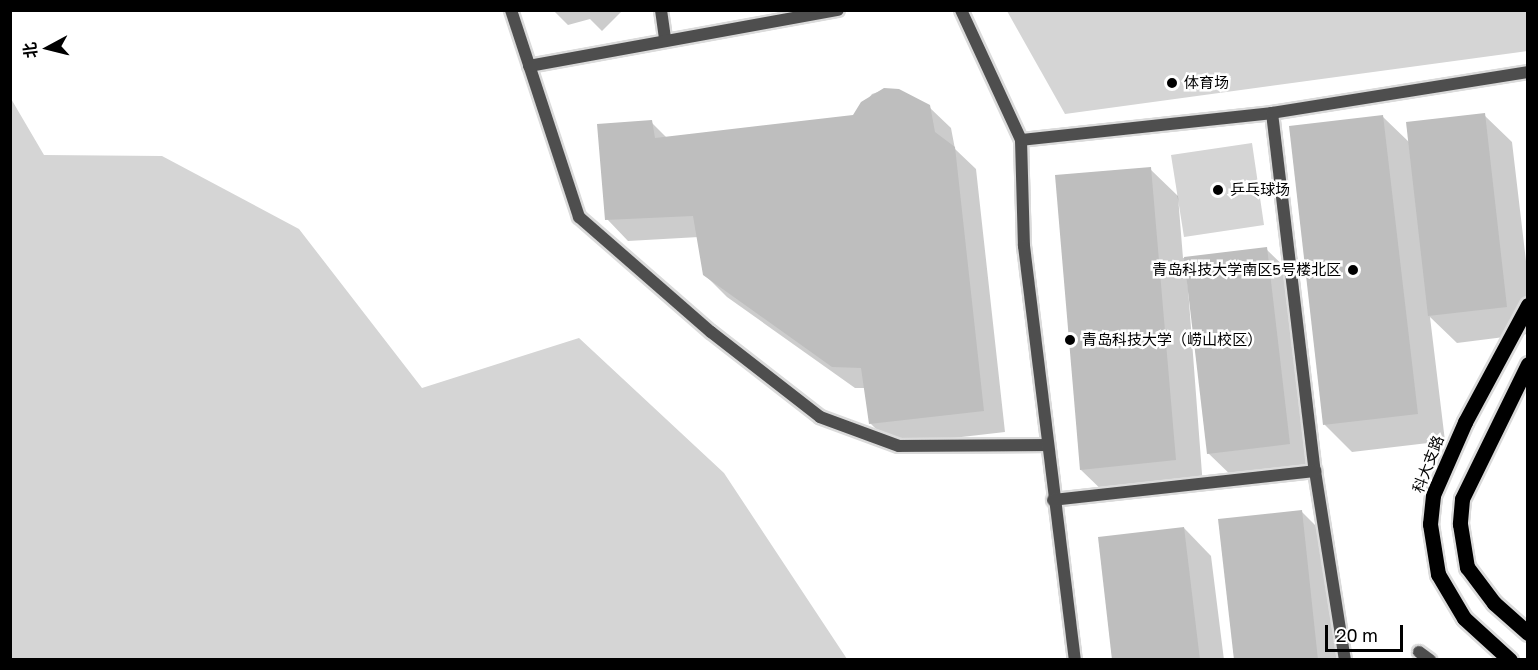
<!DOCTYPE html>
<html>
<head>
<meta charset="utf-8">
<style>
	body { margin:0 }
	#map { position:relative; width:1538px; height:670px; overflow:hidden; background:#fff; font-family:"Golos Text","Noto Sans SC",sans-serif }
	div>[style] { position:absolute }
	[style*='--x'] { left:calc(var(--x)*1px); top:calc(var(--y)*1px); width:calc(var(--w)*1px); rotate:calc(var(--a)*1deg) }
	.green>* { inset:0; background:#d5d5d5 }
	.shadow>* { inset:0; background:#0003 }
	.building>* { inset:0; background:#bebebe }
	.roads { filter:drop-shadow(2px 0 #dbdbdb) drop-shadow(-2px 0 #dbdbdb) drop-shadow(0 2px #dbdbdb) drop-shadow(0 -2px #dbdbdb) }
	.minor>* { height:12px; margin:-6px; padding:0 6px; transform-origin:6px; border-radius:6px; background:#4e4e4e }
	.primary>* { height:15px; margin:-7.5px; padding:0 7.5px; transform-origin:7.5px; border-radius:7.5px; background:#000 }
	.dots>* { width:16px; height:16px; translate:-50% -50%; box-sizing:border-box; border:3px solid #fff; border-radius:50% }
	span { translate:-50% -50%; white-space:nowrap; text-align:center; line-height:1.15; -webkit-text-stroke:5px #fff; paint-order:stroke }
	.poi-label { font-size:15px; color:#000 }
	.left { translate:0 -50%; text-align:left }
	.right { translate:-100% -50%; text-align:right }
	.street-label { font-size:15px; color:#000 }
	.frame { position:absolute; inset:0; border:12px solid #000; pointer-events:none }
	.north { position:absolute; left:18px; top:18px; width:60px; height:60px; -webkit-text-stroke:4px #fff; paint-order:stroke; rotate:263deg; font-size:16px; font-weight:700; line-height:24px; text-align:center; color:#000 }
	.north::after { content:''; display:block; margin:auto; width:21px; height:27px; background:#000; clip-path:polygon(50% 0,100% 100%,50% 72%,0 100%) }
	.scale { position:absolute; left:1325px; top:625px; width:78px; height:27px; box-sizing:border-box; border:3px solid #000; border-top:0; padding-left:8px; font-size:18px; line-height:21px; white-space:nowrap; color:#000; -webkit-text-stroke:4px #fff; paint-order:stroke }
</style>
</head>
<body>
<div id="map">
	<div class="green">
		<i style="clip-path:polygon(1007px 11px,1527px 11px,1527px 51px,1065px 114px)"></i>
		<i style="clip-path:polygon(10px 97px,44px 155px,162px 156px,299px 229px,422px 388px,579px 338px,724px 473px,847px 659px,11px 659px)"></i>
		<i style="clip-path:polygon(1252px 143px,1264px 225px,1184px 237px,1171px 155px)"></i>
	</div>
	<div class="shadow">
		<i style="clip-path:polygon(553px 10px,623px 10px,602px 31px,590px 19px,568px 25px)"></i>
		<i style="clip-path:polygon(884px 90px,929px 107px,951px 128px,955px 149px,976px 169px,1005px 432px,892px 445px,870px 423px,865px 388px,855px 388px,727px 297px,705px 275px,699px 237px,628px 241px,607px 219px,651px 122px,667px 138px,854px 117px,872px 94px)"></i>
		<i style="clip-path:polygon(1484px 115px,1512px 142px,1528px 278px,1528px 334px,1457px 343px,1430px 317px,1445px 441px,1352px 452px,1325px 425px,1290px 127px,1383px 117px,1410px 143px)"></i>
		<i style="clip-path:polygon(1150px 169px,1178px 196px,1183px 258px,1266px 249px,1294px 276px,1317px 471px,1236px 480px,1208px 453px,1187px 275px,1203px 487px,1109px 497px,1081px 470px)"></i>
		<i style="clip-path:polygon(1301px 511px,1329px 539px,1342px 660px,1235px 660px)"></i>
		<i style="clip-path:polygon(1184px 528px,1211px 556px,1224px 660px,1114px 660px)"></i>
	</div>
	<div class="building">
		<i style="clip-path:polygon(884px 88px,899px 89px,930px 105px,935px 132px,955px 147px,984px 411px,869px 424px,861px 368px,832px 367px,703px 275px,693px 216px,605px 220px,597px 124px,652px 120px,655px 138px,853px 115px,861px 102px)"></i>
		<i style="clip-path:polygon(1485px 113px,1507px 307px,1428px 316px,1406px 122px)"></i>
		<i style="clip-path:polygon(1383px 115px,1418px 414px,1323px 425px,1289px 126px)"></i>
		<i style="clip-path:polygon(1151px 167px,1176px 460px,1080px 470px,1055px 175px)"></i>
		<i style="clip-path:polygon(1267px 247px,1290px 444px,1207px 454px,1184px 257px)"></i>
		<i style="clip-path:polygon(1302px 510px,1318px 660px,1234px 660px,1218px 519px)"></i>
		<i style="clip-path:polygon(1184px 527px,1200px 660px,1112px 660px,1098px 537px)"></i>
	</div>
	<div class="roads">
		<div class="minor">
			<i style="--x:511;--y:10;--w:218;--a:71.8"></i>
			<i style="--x:579;--y:217;--w:175;--a:41.1"></i>
			<i style="--x:711;--y:332;--w:138;--a:37.9"></i>
			<i style="--x:820;--y:417;--w:84;--a:20.2"></i>
			<i style="--x:899;--y:446;--w:149;--a:-0.4"></i>
			<i style="--x:661;--y:10;--w:30;--a:82"></i>
			<i style="--x:961;--y:10;--w:143;--a:65.2"></i>
			<i style="--x:1021;--y:140;--w:106;--a:88.4"></i>
			<i style="--x:1024;--y:246;--w:417;--a:83"></i>
			<i style="--x:529;--y:66;--w:314;--a:-10.3"></i>
			<i style="--x:1272;--y:113;--w:361;--a:83.2"></i>
			<i style="--x:1315;--y:471;--w:191;--a:81"></i>
			<i style="--x:1021;--y:140;--w:252;--a:-6.1"></i>
			<i style="--x:1272;--y:113;--w:259;--a:-9.1"></i>
			<i style="--x:1053;--y:500;--w:264;--a:-6.3"></i>
			<i style="--x:1419;--y:652;--w:14;--a:36"></i>
		</div>
		<div class="primary">
			<i style="--x:1528;--y:364;--w:150;--a:116.1"></i>
			<i style="--x:1462;--y:499;--w:25;--a:95"></i>
			<i style="--x:1460;--y:524;--w:44;--a:80.8"></i>
			<i style="--x:1467;--y:567;--w:45;--a:53.1"></i>
			<i style="--x:1494;--y:603;--w:45;--a:41.4"></i>
			<i style="--x:1510;--y:660;--w:62;--a:-137.6"></i>
			<i style="--x:1464;--y:618;--w:51;--a:-120.6"></i>
			<i style="--x:1438;--y:574;--w:51;--a:-99.1"></i>
			<i style="--x:1430;--y:524;--w:29;--a:-84"></i>
			<i style="--x:1433;--y:495;--w:80;--a:-66.3"></i>
			<i style="--x:1465;--y:422;--w:133;--a:-61.7"></i>
		</div>
	</div>
	<div class="dots">
		<i style="left:1172px;top:83px;background:#000"></i>
		<i style="left:1218px;top:190px;background:#000"></i>
		<i style="left:1353px;top:270px;background:#000"></i>
		<i style="left:1070px;top:340px;background:#000"></i>
	</div>
	<div class="poi-label">
		<span class="left" style="left:1184px;top:83px">体育场</span>
		<span class="left" style="left:1230px;top:190px">乒乓球场</span>
		<span class="right" style="left:1341px;top:270px">青岛科技大学南区5号楼北区</span>
		<span class="left" style="left:1082px;top:340px">青岛科技大学（崂山校区）</span>
	</div>
	<div class="street-label">
		<span style="left:1428px;top:464px;rotate:-69deg">科大支路</span>
	</div>
	<div class="frame"></div>
	<div class="north">北</div>
	<div class="scale">20 m</div>
</div>
</body>
</html>
